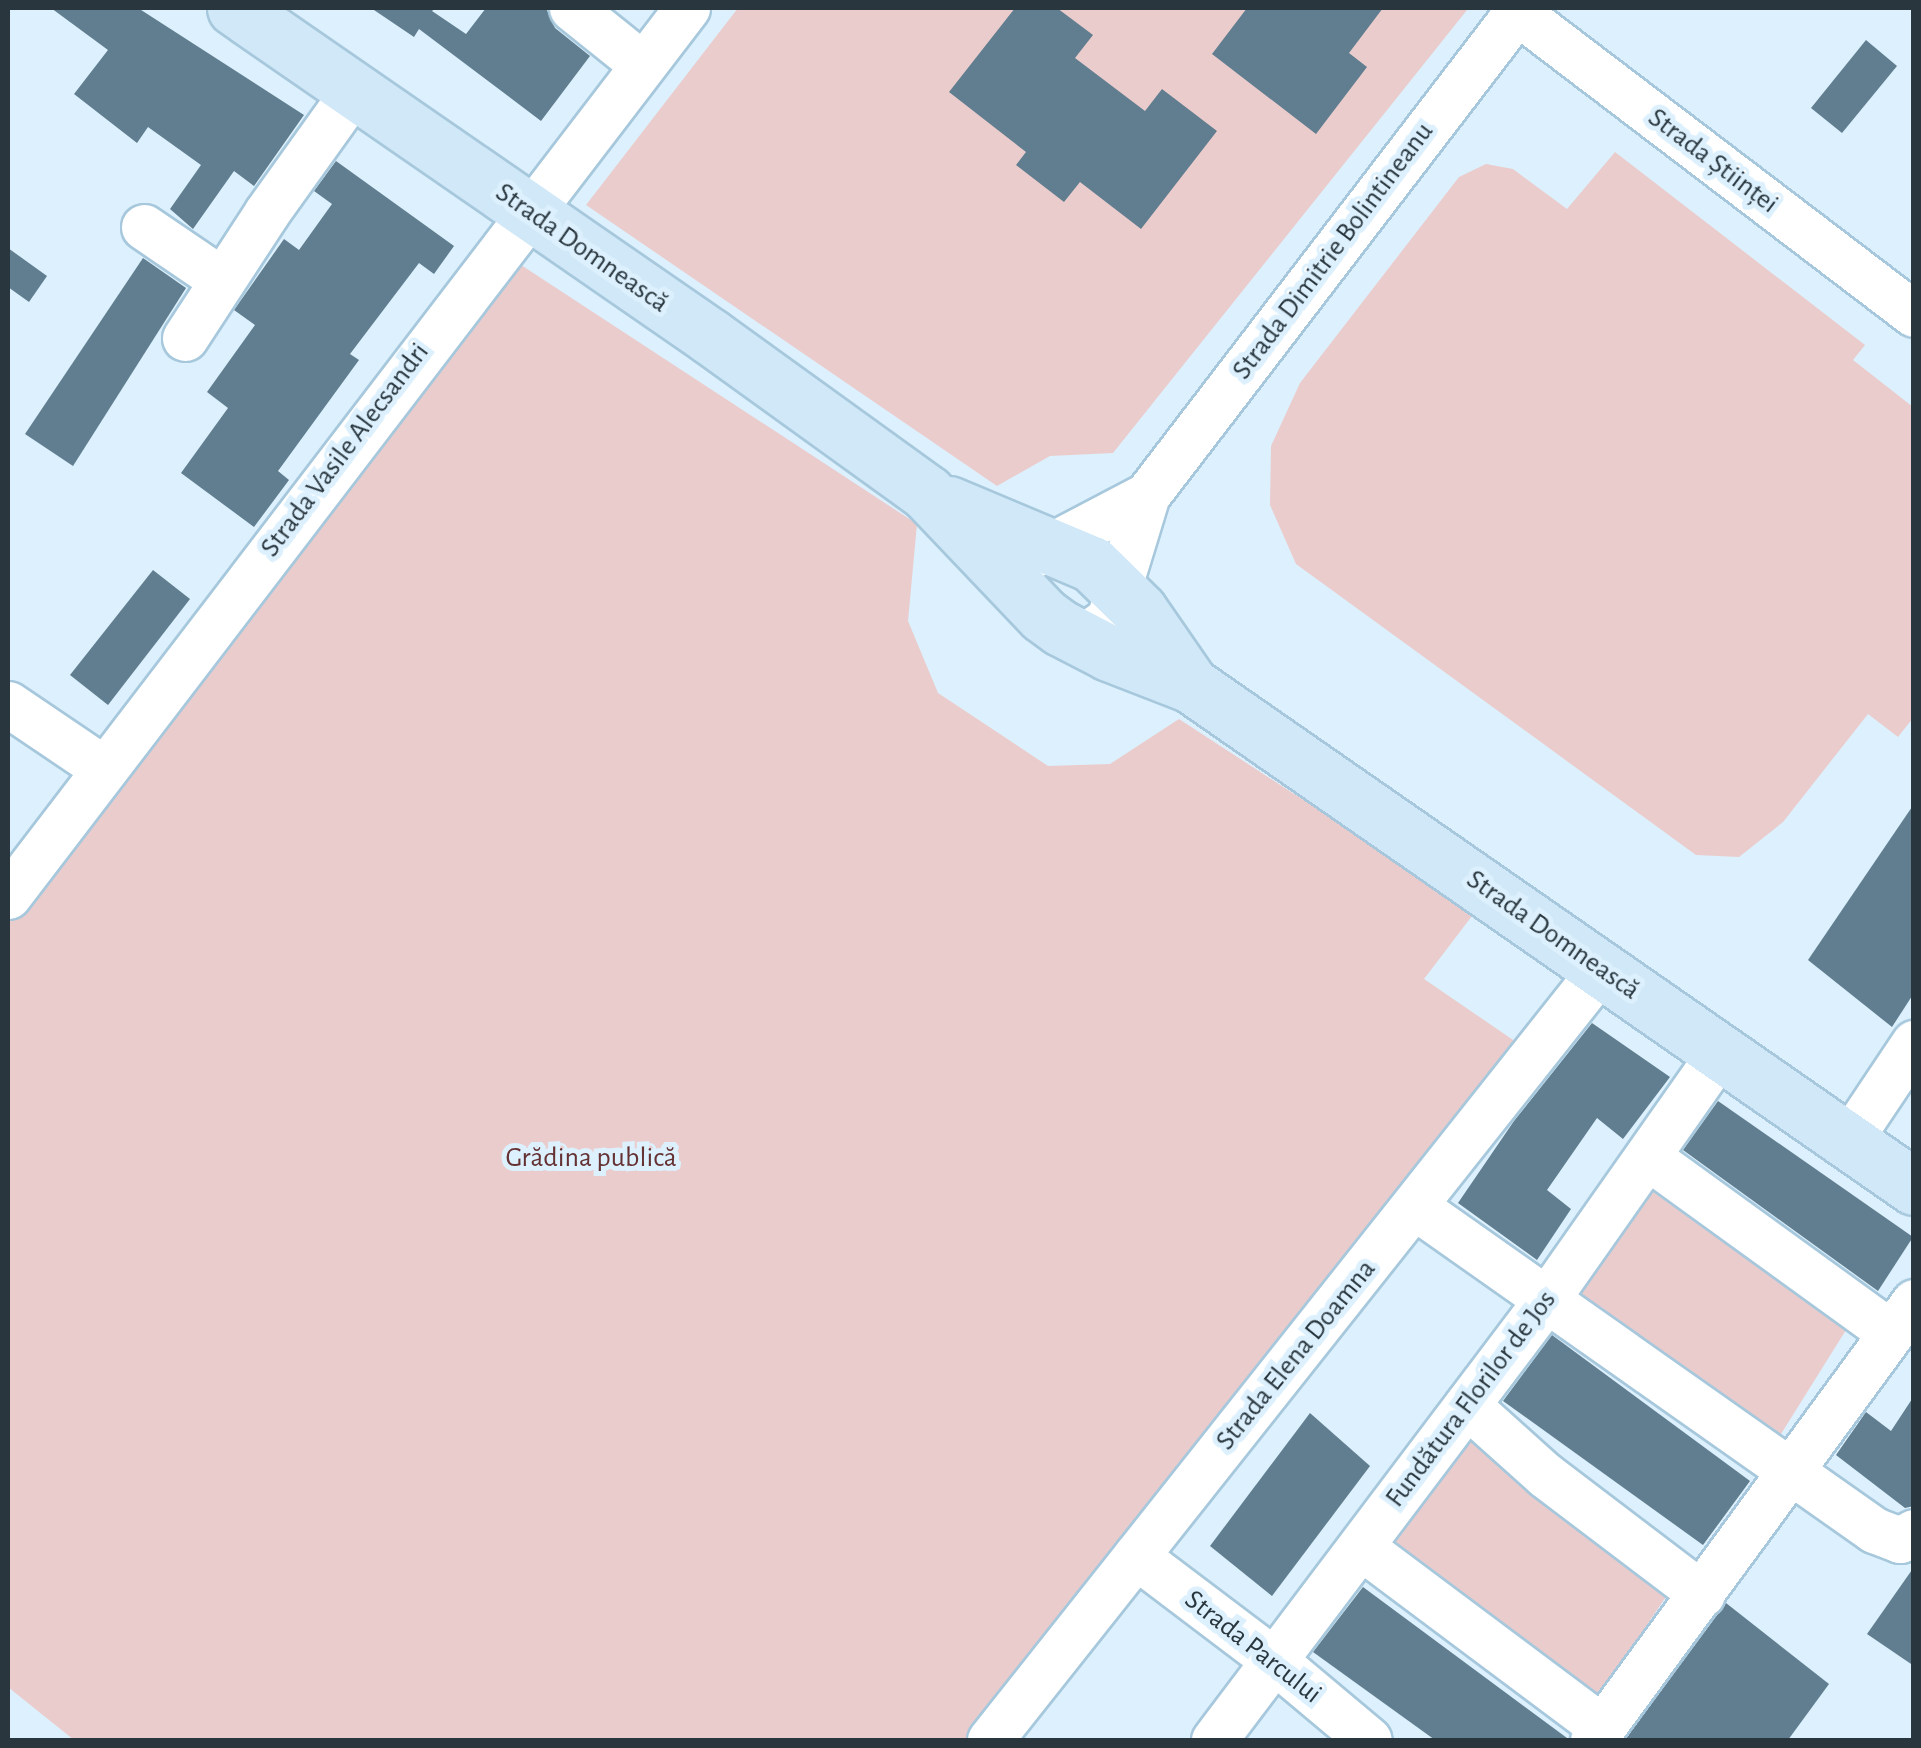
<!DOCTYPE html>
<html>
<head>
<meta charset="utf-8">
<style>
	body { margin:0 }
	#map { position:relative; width:1921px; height:1748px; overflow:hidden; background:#dcf0fd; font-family:"Alegreya Sans",sans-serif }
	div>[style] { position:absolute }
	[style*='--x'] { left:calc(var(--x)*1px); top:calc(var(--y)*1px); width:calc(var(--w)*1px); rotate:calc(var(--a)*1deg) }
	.green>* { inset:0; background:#ebcccc }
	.building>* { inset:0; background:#607e8f }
	.roads { filter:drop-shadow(2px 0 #a7c8dc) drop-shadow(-2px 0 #a7c8dc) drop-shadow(0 2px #a7c8dc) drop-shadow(0 -2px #a7c8dc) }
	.minor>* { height:45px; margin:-22.5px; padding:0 22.5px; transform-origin:22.5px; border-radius:22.5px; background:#fff }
	.major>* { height:55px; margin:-27.5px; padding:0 27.5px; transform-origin:27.5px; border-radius:27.5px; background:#d0e8f7 }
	span { translate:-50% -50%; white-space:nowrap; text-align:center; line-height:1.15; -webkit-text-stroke:10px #dcf0fd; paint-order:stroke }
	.street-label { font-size:28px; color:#29363e }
	.park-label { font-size:28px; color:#653133 }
	.frame { position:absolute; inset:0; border:10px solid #29363e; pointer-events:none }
</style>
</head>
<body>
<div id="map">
	<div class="green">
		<i style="clip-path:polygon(738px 8px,1464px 8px,1467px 10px,1113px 453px,1050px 456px,997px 486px,586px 205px)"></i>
		<i style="clip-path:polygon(1615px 152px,1865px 345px,1853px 360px,1913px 407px,1913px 718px,1898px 737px,1868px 714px,1783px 822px,1739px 857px,1696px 855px,1296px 564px,1270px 505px,1271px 446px,1300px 383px,1459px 177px,1486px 164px,1513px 169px,1567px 209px)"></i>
		<i style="clip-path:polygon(518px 263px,917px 524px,908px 621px,938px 693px,1048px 766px,1110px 764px,1179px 719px,1475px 912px,1424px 979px,1535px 1055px,988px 1740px,74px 1740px,8px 1687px,8px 916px)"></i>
		<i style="clip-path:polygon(1645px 1186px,1846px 1330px,1776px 1442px,1568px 1295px)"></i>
		<i style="clip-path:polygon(1466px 1427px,1672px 1588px,1593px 1704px,1377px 1544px)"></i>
	</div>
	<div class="building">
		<i style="clip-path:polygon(51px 8px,138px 8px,304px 115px,254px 186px,234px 171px,193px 229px,170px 209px,201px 165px,148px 127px,137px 143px,74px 94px,108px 50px)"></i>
		<i style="clip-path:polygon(371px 8px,435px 8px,432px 11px,466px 34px,486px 8px,546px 8px,555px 28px,590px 56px,541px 121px,419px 29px,414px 37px)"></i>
		<i style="clip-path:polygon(1015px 8px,1057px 8px,1093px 35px,1075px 58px,1145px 111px,1162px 89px,1217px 131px,1141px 229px,1080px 182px,1064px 202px,1016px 165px,1026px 152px,949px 92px)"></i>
		<i style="clip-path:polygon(1247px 8px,1383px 8px,1349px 53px,1367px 67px,1316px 134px,1212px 54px)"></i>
		<i style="clip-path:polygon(1866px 40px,1897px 66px,1842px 133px,1811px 108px)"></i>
		<i style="clip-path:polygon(336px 161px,454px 246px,434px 274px,419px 263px,350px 354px,359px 360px,278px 471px,289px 480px,254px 527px,181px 473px,228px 408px,207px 392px,255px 325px,234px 310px,284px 239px,299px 250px,332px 204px,314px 191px)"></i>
		<i style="clip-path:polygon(8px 248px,47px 276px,29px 302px,8px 287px)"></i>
		<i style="clip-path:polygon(143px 258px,186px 288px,73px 466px,25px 434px)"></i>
		<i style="clip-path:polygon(153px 570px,190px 599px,108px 705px,70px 675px)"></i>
		<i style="clip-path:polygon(1914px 804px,1914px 993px,1892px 1027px,1808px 960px)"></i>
		<i style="clip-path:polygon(1592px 1023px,1670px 1077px,1623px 1139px,1597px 1118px,1547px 1190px,1571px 1209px,1537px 1260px,1458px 1203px,1514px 1121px)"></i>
		<i style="clip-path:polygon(1718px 1101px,1913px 1237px,1878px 1291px,1683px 1150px)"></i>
		<i style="clip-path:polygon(1552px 1335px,1750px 1481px,1703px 1545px,1503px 1401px)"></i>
		<i style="clip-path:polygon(1914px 1396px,1914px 1506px,1905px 1508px,1836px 1455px,1866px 1412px,1891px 1431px)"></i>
		<i style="clip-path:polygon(1310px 1413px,1370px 1466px,1272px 1596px,1210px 1546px)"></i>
		<i style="clip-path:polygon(1914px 1567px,1914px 1666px,1867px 1634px)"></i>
		<i style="clip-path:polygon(1363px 1587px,1567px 1738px,1567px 1740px,1435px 1740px,1313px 1652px)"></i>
		<i style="clip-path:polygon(1726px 1603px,1829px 1684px,1788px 1740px,1625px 1740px)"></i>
	</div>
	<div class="roads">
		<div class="minor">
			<i style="--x:572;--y:8;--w:90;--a:38.7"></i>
			<i style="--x:1512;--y:8;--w:505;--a:37.28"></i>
			<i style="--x:144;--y:227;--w:94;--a:34.2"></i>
			<i style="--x:185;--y:338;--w:150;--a:-56.9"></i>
			<i style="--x:267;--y:212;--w:148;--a:-54.4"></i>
			<i style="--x:1029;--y:557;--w:133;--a:-27.7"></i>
			<i style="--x:1081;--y:639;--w:34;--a:-36"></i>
			<i style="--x:1109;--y:619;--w:130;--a:-73"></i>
			<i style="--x:1147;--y:495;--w:613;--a:-52.55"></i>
			<i style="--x:8;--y:704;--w:115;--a:34"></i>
			<i style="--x:8;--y:896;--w:1118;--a:-52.6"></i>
			<i style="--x:1849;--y:1140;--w:117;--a:-56.2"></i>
			<i style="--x:1648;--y:1157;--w:300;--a:35.9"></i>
			<i style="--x:1414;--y:1206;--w:563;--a:35.16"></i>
			<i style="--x:1874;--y:1530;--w:28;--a:21"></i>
			<i style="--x:1900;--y:1540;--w:16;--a:-30"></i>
			<i style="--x:1467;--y:1405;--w:105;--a:41.9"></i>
			<i style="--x:1545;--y:1475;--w:197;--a:37.2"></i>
			<i style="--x:1361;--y:1547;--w:301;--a:36.8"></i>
			<i style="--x:1136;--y:1556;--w:176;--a:37.1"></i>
			<i style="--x:1276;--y:1662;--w:121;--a:40"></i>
			<i style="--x:990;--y:1740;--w:984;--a:-51.6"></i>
			<i style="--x:1214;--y:1740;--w:551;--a:-52.96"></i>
			<i style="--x:1546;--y:1300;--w:304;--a:-54.9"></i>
			<i style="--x:1593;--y:1740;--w:543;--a:-53.76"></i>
		</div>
		<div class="major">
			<i style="--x:235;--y:8;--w:579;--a:34.65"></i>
			<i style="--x:711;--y:337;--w:266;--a:35.8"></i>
			<i style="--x:927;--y:493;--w:168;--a:46.4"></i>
			<i style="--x:1043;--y:615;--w:22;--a:36"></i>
			<i style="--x:1061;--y:628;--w:54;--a:27.5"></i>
			<i style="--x:1109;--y:653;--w:88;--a:21.3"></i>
			<i style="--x:1191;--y:685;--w:880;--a:34.77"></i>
			<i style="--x:949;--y:504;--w:155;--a:22.8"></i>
			<i style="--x:1092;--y:564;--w:66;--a:44.4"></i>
			<i style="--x:1139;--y:610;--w:91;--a:55.3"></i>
		</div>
	</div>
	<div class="street-label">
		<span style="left:1713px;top:161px;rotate:37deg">Strada Științei</span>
		<span style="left:582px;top:248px;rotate:35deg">Strada Domnească</span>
		<span style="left:1333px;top:251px;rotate:-53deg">Strada Dimitrie Bolintineanu</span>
		<span style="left:345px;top:450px;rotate:-53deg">Strada Vasile Alecsandri</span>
		<span style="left:1553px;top:935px;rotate:35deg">Strada Domnească</span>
		<span style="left:1296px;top:1355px;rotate:-51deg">Strada Elena Doamna</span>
		<span style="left:1471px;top:1399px;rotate:-53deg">Fundătura Florilor de Jos</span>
		<span style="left:1253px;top:1647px;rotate:38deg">Strada Parcului</span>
	</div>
	<div class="park-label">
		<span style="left:591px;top:1158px">Grădina publică</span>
	</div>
	<div class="frame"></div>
</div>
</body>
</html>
